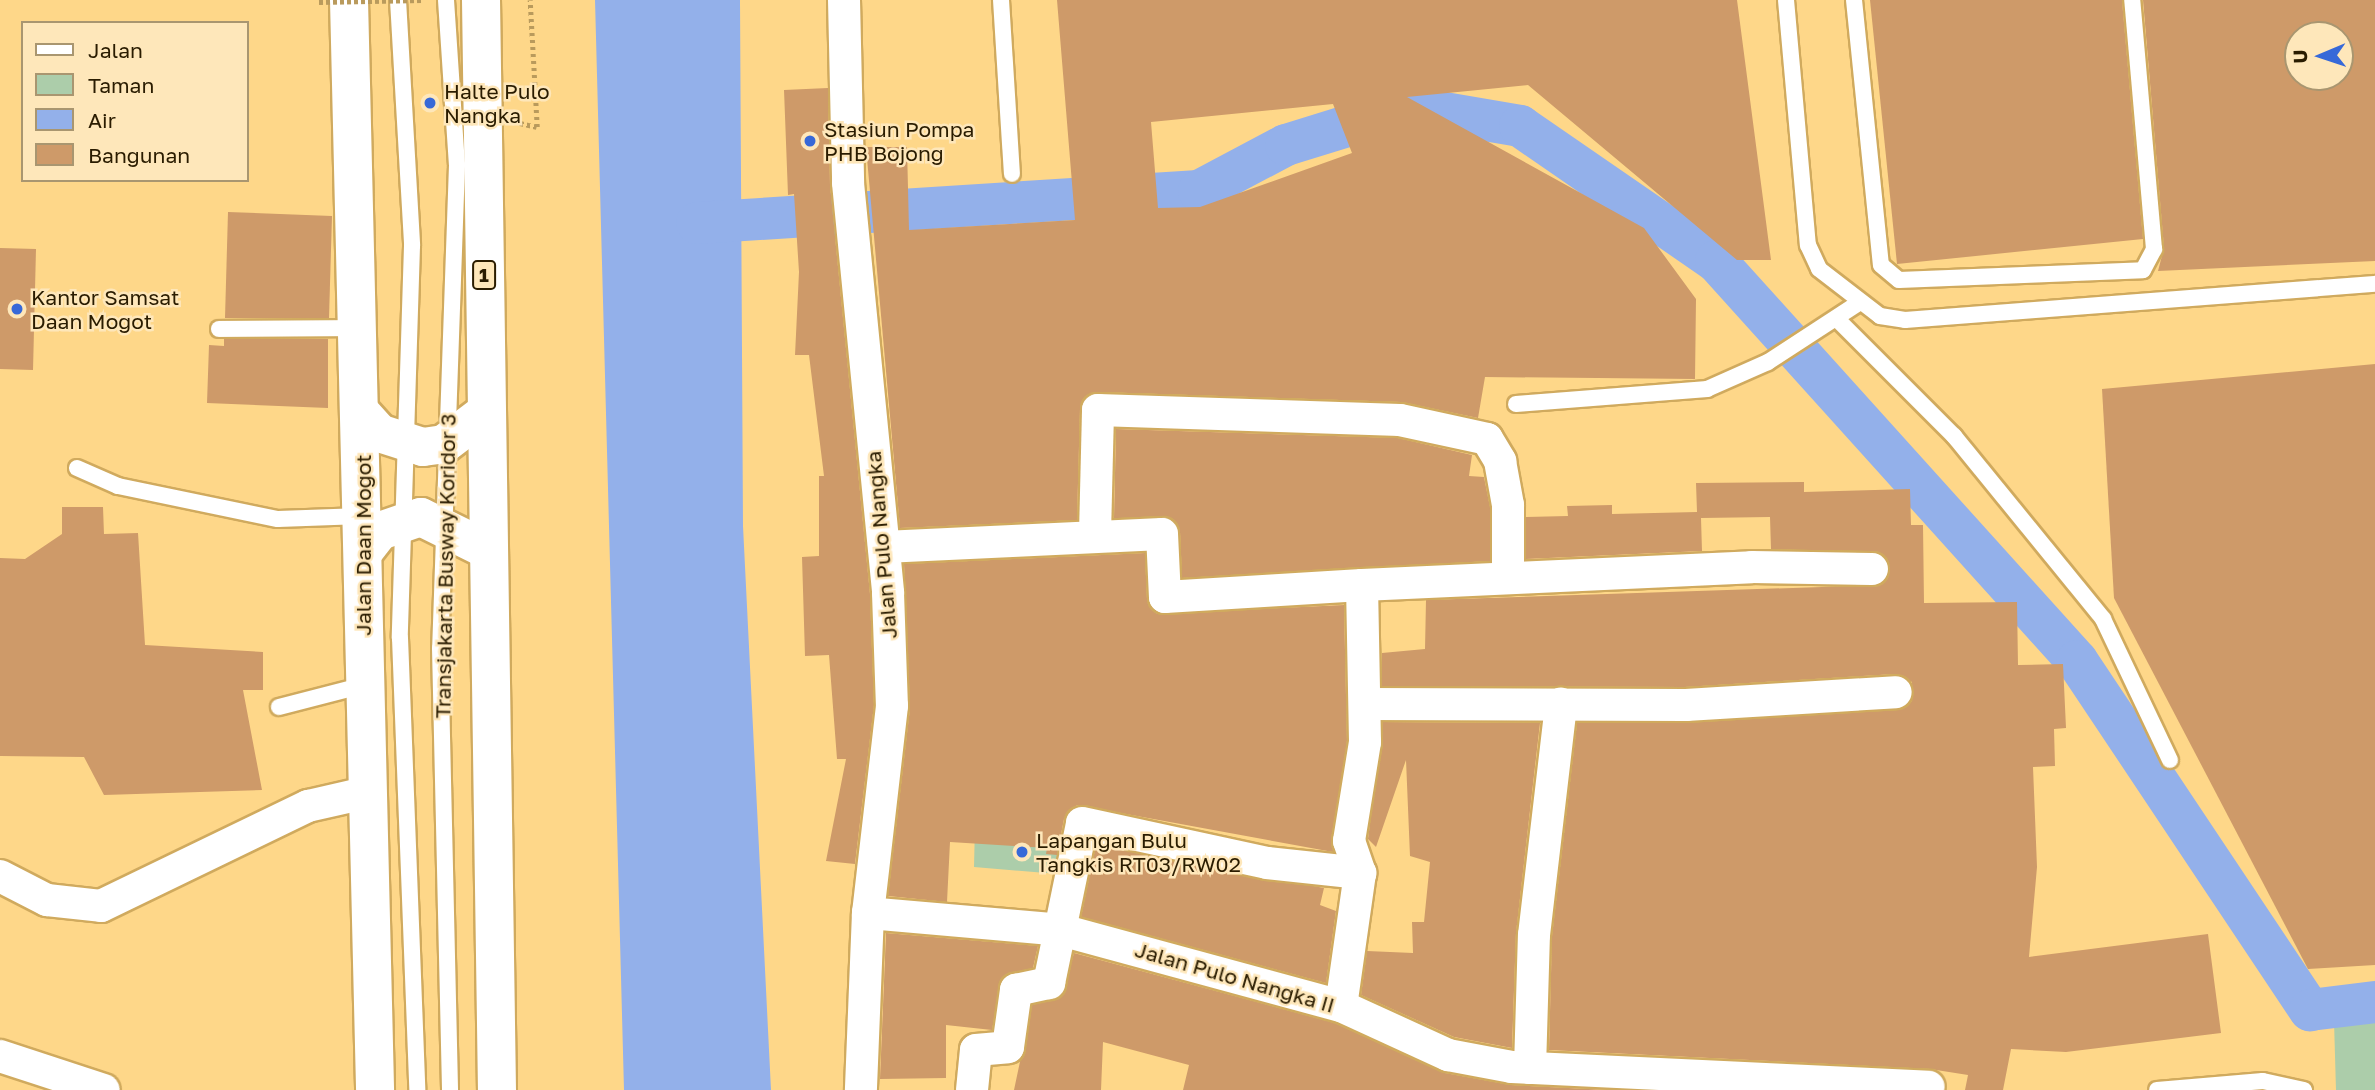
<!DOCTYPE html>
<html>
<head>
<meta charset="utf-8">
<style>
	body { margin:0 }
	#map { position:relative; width:2375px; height:1090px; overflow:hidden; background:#fed789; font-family:"Golos Text",sans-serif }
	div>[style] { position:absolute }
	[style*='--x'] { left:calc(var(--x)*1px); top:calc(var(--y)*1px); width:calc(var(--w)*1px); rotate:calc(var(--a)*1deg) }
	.green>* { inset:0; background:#accdaa }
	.water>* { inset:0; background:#93b0ea }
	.canal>* { height:42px; margin:-21px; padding:0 21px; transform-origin:21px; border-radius:21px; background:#93b0ea }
	.building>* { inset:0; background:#ce9a69 }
	.path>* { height:4.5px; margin-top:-2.25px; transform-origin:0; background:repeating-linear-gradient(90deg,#b99a5c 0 3.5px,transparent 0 7px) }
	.roads { filter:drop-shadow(2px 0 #d0aa5e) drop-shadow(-2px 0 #d0aa5e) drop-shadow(0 2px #d0aa5e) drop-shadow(0 -2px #d0aa5e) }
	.lane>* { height:16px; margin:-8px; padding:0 8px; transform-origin:8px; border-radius:8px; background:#fff }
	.street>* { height:32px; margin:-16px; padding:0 16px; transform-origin:16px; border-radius:16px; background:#fff }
	.highway>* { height:38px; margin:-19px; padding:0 19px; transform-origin:19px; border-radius:19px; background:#fff }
	.path-bridge>* { height:4.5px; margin-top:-2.25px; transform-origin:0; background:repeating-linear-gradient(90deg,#b99a5c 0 3.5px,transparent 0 7px) }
	.dots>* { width:19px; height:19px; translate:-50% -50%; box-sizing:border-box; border:4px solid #fee7ba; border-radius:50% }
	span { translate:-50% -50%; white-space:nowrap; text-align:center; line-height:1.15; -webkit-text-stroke:5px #fee7ba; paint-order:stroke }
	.shield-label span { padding:2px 5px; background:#fee7ba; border:2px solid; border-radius:5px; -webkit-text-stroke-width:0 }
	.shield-label { font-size:19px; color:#2a1c00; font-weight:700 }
	.poi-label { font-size:21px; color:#2a1c00 }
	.left { translate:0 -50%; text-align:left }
	.street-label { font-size:21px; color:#2a1c00 }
	.legend { position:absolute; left:21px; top:21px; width:228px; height:161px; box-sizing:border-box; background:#fee7ba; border:2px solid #a99670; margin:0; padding:9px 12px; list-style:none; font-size:21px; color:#2a1c00 }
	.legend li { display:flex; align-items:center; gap:14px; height:35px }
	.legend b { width:35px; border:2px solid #a99670 }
	.north { position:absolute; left:2284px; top:21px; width:70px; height:70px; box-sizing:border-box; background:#fee7ba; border:2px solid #a99670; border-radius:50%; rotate:268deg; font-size:19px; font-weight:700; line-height:28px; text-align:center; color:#2a1c00 }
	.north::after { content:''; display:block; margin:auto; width:24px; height:32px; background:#3769d8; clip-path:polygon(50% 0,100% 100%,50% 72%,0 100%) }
</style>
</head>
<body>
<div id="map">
	<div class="green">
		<i style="clip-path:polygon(975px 825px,1070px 838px,1070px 875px,974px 867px)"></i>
		<i style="clip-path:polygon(2375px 1018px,2375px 1090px,2336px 1090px,2334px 1021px)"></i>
	</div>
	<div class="water">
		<i style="clip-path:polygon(595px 0,740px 0,743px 526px,771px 1090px,624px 1090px)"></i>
	</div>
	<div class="canal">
		<i style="--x:697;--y:223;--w:503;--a:-3.65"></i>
		<i style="--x:1199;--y:191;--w:98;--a:-27.9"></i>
		<i style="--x:1286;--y:145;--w:129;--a:-17.2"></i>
		<i style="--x:1409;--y:107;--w:113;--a:9.7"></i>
		<i style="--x:1520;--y:126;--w:238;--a:34.6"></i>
		<i style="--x:1716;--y:261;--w:539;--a:47.93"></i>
		<i style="--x:2077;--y:661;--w:420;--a:56.3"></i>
		<i style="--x:2310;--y:1010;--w:65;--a:-7"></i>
	</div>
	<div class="building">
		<i style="clip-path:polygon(evenodd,1057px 0,1737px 0,1771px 260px,1737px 260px,1528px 85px,1407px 97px,1644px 228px,1696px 299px,1695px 379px,1485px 377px,1478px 418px,1401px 402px,1098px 392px,1080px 409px,1077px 520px,900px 528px,866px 147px,907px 147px,909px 230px,1075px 220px,1057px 0,1333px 104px,1352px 153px,1200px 207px,1158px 208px,1151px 122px,1333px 104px)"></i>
		<i style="clip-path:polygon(1870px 0,2122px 0,2143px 239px,1897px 264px)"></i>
		<i style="clip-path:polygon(evenodd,2143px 0,2375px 0,2375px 261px,2158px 271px,2164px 248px,2143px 0,2298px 35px,2340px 35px,2340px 77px,2298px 77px,2298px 35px)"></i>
		<i style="clip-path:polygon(828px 88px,830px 185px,870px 594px,874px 705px,855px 864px,826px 861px,846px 759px,837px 759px,829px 655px,805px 656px,802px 557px,819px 556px,819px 476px,824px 476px,809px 355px,795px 355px,799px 272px,794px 194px,788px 195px,784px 90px)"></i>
		<i style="clip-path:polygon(228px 212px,332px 216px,329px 318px,225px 318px)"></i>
		<i style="clip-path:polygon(0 248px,36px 249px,33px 370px,0 369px)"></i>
		<i style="clip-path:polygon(224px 339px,328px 339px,328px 408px,207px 403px,209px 345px,224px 346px)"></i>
		<i style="clip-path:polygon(2375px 364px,2375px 965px,2308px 969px,2114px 598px,2102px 389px)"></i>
		<i style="clip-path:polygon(1116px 429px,1398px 438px,1472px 455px,1469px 476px,1484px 477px,1490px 507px,1490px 561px,1182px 578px,1180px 532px,1171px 518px,1114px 518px)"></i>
		<i style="clip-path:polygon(1804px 482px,1804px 492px,1910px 489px,1911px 525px,1923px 525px,1924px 603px,2017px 602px,2018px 665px,2063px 664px,2066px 728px,2054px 729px,2055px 766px,2033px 767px,2037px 867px,2029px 957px,2208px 934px,2221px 1033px,2066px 1052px,2011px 1049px,2003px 1090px,1965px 1090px,1968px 1075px,1930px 1069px,1549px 1050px,1552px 936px,1577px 723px,1897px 710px,1912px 701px,1912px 682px,1895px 674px,1685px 687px,1382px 686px,1382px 653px,1425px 649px,1426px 600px,1881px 585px,1890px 569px,1881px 553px,1771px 549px,1770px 517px,1701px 518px,1702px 551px,1526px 559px,1526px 517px,1568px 516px,1567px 506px,1612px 505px,1612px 514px,1697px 512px,1696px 483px)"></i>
		<i style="clip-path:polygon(62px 507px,103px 507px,104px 534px,138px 533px,145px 645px,263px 652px,263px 690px,243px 690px,262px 790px,104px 795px,84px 757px,0 756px,0 558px,25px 559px,62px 534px)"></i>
		<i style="clip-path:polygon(1145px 553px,1147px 599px,1157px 614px,1344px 605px,1347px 741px,1333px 852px,1077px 805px,1064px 819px,1057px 855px,1046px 854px,1047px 848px,950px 842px,947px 902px,888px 896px,910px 708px,904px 564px)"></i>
		<i style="clip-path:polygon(1383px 722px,1540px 723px,1516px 933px,1512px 1048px,1454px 1037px,1361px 995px,1367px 951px,1413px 953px,1412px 922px,1424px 922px,1430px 862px,1410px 856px,1406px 760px,1376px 847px,1368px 839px)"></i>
		<i style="clip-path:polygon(1096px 845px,1324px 888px,1320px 905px,1336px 911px,1326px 983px,1081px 917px)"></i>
		<i style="clip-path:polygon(886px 933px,1038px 946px,1033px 968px,1002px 978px,992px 1030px,946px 1025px,946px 1078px,880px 1079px)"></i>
		<i style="clip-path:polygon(1074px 953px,1335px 1023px,1445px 1073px,1511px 1085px,1608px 1090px,1183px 1090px,1189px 1065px,1103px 1042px,1101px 1090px,1014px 1090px,1032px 1005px,1062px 995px)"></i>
	</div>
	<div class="path">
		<i style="--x:520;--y:123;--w:17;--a:13"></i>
		<i style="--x:537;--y:127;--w:127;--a:-93.2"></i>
	</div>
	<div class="roads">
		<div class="lane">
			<i style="--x:398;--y:0;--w:246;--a:86.7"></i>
			<i style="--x:412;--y:246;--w:392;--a:91.8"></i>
			<i style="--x:400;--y:638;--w:452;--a:87.8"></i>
			<i style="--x:446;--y:0;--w:165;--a:86.2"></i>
			<i style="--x:457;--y:165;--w:483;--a:92"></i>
			<i style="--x:440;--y:648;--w:442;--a:88.7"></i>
			<i style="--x:1001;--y:0;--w:174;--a:86.4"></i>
			<i style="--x:1786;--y:0;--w:246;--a:84.9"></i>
			<i style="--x:1808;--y:245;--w:26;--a:65"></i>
			<i style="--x:1819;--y:269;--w:77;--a:37.6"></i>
			<i style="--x:1880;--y:316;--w:25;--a:9"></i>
			<i style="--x:1905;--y:320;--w:471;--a:-4.4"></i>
			<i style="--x:1854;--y:0;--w:266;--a:84.2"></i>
			<i style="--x:1881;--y:265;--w:23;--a:40"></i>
			<i style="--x:1899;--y:280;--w:244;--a:-2.3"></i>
			<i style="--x:2143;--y:270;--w:24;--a:-62"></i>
			<i style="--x:2154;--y:249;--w:250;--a:-95"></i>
			<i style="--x:1838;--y:320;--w:164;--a:45"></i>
			<i style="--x:1954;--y:436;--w:236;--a:50.8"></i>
			<i style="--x:2103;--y:619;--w:156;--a:64.6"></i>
			<i style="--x:219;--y:329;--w:139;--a:-0.4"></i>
			<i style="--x:1516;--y:404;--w:192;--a:-4.5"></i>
			<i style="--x:1707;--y:389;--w:67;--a:-23.9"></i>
			<i style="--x:1768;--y:362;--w:106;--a:-33.1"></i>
			<i style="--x:77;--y:468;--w:45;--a:23.7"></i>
			<i style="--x:118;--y:486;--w:163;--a:11.7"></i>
			<i style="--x:278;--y:519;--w:84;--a:-2"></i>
			<i style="--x:279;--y:707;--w:88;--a:-14.5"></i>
			<i style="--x:2157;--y:1090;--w:106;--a:-4.9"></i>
			<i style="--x:2263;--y:1081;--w:42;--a:12.4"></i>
		</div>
		<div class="street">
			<i style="--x:844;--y:0;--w:183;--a:88.7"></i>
			<i style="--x:848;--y:183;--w:412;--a:84.4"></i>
			<i style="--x:888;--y:593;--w:113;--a:88"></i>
			<i style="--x:892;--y:706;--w:208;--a:96.6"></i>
			<i style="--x:868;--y:913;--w:177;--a:92.3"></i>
			<i style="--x:1095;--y:534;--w:124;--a:-88.6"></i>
			<i style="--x:1098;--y:410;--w:302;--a:1.9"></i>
			<i style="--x:1400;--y:420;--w:89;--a:12.3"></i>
			<i style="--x:1487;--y:439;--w:26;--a:59"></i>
			<i style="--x:1500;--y:461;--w:45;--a:79.7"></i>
			<i style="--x:1508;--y:505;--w:73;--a:90"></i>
			<i style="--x:884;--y:547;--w:278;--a:-2.7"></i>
			<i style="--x:1162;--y:534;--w:63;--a:87.3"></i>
			<i style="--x:1165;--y:597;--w:197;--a:-3.5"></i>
			<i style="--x:1362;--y:585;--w:157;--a:88.9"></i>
			<i style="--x:1365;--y:742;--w:100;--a:99.2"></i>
			<i style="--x:1349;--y:841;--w:34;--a:71"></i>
			<i style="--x:1360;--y:873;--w:134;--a:98.1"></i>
			<i style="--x:1362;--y:585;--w:390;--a:-2.6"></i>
			<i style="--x:1752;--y:567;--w:120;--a:1"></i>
			<i style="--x:1365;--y:704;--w:321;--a:0.2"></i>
			<i style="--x:1686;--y:705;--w:210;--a:-3.5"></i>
			<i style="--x:0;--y:876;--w:53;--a:27.1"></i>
			<i style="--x:47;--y:900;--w:54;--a:6.3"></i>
			<i style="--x:101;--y:906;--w:230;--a:-25.8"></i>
			<i style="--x:308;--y:806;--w:58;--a:-12.8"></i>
			<i style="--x:868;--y:913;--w:194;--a:5"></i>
			<i style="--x:1061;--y:930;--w:290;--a:15.2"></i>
			<i style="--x:1341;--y:1006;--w:118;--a:24.6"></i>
			<i style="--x:1448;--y:1055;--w:65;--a:10.6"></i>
			<i style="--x:1512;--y:1067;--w:417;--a:2.7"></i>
			<i style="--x:0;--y:1056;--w:109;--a:18.1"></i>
			<i style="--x:1530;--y:1068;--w:133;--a:-88.3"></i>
			<i style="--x:1534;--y:935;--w:233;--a:-83.3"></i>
			<i style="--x:972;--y:1090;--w:40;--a:-84.3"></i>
			<i style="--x:976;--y:1050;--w:32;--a:-5"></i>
			<i style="--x:1008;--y:1047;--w:58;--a:-82"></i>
			<i style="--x:1016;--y:990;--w:34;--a:-12"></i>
			<i style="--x:1049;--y:983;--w:163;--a:-78.3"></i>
			<i style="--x:1082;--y:823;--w:189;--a:12.2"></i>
			<i style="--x:1267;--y:863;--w:94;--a:6.1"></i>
		</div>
		<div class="highway">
			<i style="--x:349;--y:0;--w:1090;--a:88.63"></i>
			<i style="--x:481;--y:0;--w:1090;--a:89.16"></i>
			<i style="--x:363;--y:415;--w:24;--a:48"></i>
			<i style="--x:379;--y:433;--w:46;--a:17.7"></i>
			<i style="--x:423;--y:447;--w:21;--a:-8"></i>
			<i style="--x:444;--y:444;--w:51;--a:-37.1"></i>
			<i style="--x:365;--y:550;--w:24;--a:-52"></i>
			<i style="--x:380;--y:531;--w:43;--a:-18.9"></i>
			<i style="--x:421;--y:517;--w:75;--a:26.2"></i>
		</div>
	</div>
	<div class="path-bridge">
		<i style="--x:319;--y:2;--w:104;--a:-1.1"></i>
	</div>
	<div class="dots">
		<i style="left:430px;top:103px;background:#3769d8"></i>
		<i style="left:810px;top:141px;background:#3769d8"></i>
		<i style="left:17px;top:309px;background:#3769d8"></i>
		<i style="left:1022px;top:852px;background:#3769d8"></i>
	</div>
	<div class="shield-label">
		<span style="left:484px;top:275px">1</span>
	</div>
	<div class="poi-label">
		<span class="left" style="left:444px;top:103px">Halte Pulo<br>Nangka</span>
		<span class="left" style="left:824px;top:141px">Stasiun Pompa<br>PHB Bojong</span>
		<span class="left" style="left:31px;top:309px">Kantor Samsat<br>Daan Mogot</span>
		<span class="left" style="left:1036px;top:852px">Lapangan Bulu<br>Tangkis RT03/RW02</span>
	</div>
	<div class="street-label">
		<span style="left:363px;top:545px;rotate:-90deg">Jalan Daan Mogot</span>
		<span style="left:881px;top:545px;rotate:-95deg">Jalan Pulo Nangka</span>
		<span style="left:445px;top:566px;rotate:-89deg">Transjakarta Busway Koridor 3</span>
		<span style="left:1235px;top:977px;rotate:16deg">Jalan Pulo Nangka II</span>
	</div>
	<ul class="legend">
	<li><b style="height:9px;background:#fff"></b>Jalan</li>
	<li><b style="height:19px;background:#accdaa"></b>Taman</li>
	<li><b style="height:19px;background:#93b0ea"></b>Air</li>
	<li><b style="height:19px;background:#ce9a69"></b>Bangunan</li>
	</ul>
	<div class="north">U</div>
</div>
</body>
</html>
